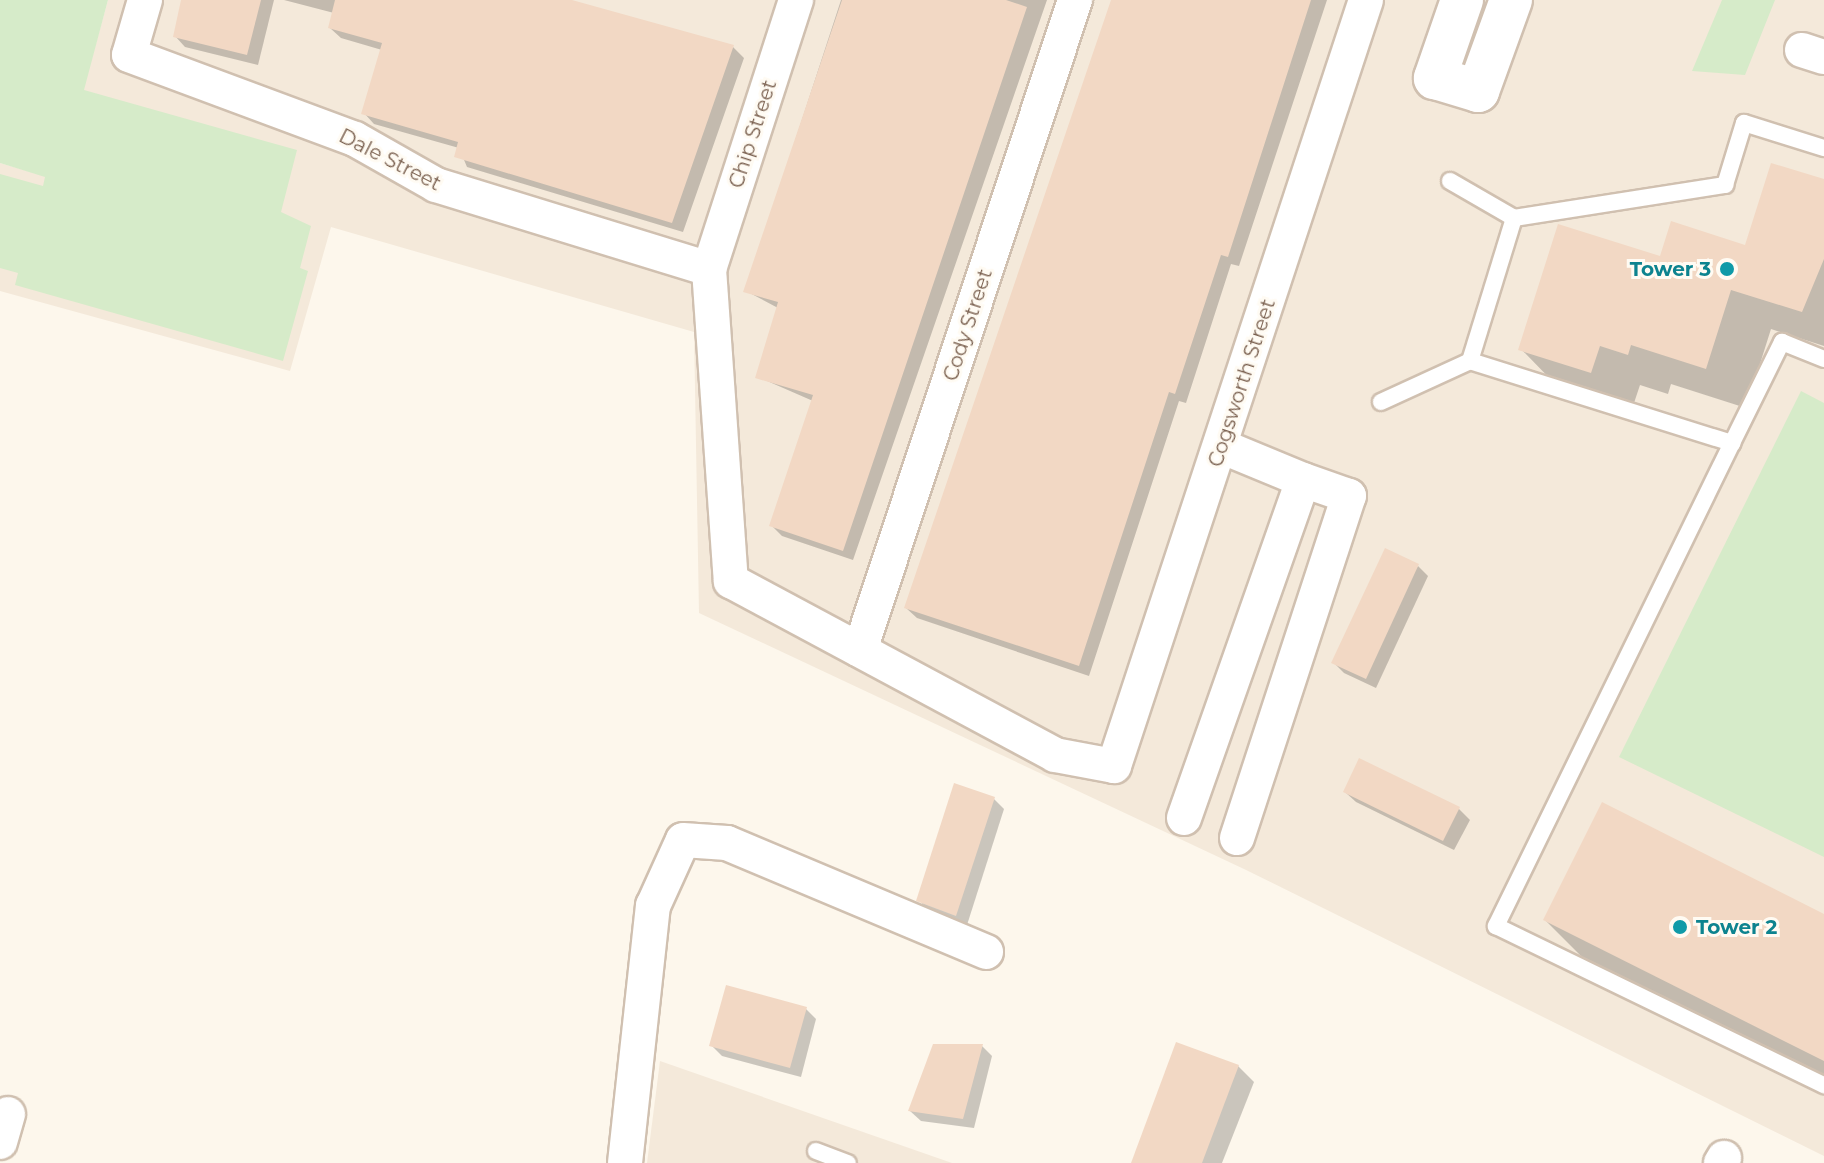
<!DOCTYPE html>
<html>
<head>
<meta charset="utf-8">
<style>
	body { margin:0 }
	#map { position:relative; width:1824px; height:1163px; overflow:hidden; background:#fdf7ec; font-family:Montserrat,sans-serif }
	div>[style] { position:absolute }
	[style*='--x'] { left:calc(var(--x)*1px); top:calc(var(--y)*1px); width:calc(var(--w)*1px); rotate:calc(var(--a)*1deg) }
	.residential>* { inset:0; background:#f4e9da }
	.green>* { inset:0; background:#d6ebc9 }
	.shadow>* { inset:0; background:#0003 }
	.building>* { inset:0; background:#f2d8c4 }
	.roads { filter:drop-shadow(2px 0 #d0c0b0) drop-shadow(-2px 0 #d0c0b0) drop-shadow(0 2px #d0c0b0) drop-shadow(0 -2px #d0c0b0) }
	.service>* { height:16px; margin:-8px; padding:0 8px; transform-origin:8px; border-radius:8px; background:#fff }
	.minor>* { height:34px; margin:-17px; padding:0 17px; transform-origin:17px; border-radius:17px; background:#fff }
	.tertiary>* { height:42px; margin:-21px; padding:0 21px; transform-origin:21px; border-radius:21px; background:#fff }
	.dots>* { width:22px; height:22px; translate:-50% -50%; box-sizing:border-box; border:4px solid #fffbf3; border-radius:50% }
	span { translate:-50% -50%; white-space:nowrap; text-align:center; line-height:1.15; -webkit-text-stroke:6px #fffbf3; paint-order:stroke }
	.street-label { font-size:20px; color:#795f4e }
	.culture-label { font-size:20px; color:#0d838f; font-weight:700 }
	.right { translate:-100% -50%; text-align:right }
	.left { translate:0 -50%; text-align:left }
</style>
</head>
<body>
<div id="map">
	<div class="residential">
		<i style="clip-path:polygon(108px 0,1824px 0,1824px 1156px,1244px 869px,699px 613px,694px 332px,331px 227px,290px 371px,0 291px,0 163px,58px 180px)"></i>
		<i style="clip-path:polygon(660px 1061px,952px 1163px,647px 1163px)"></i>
	</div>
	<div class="green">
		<i style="clip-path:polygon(0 0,108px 0,84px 90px,297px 150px,281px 212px,311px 226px,300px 268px,308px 271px,283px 361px,15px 285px,18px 273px,0 268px,0 174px,43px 186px,45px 177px,0 163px)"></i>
		<i style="clip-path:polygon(1722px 0,1775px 0,1745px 75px,1692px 71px)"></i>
		<i style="clip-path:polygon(1801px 391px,1824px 403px,1824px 857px,1619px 757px)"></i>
	</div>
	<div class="shadow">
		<i style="clip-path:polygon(186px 0,274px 0,258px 65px,185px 47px,175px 36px)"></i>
		<i style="clip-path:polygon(284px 0,553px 0,733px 47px,744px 58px,683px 232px,467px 167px,459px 148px,374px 124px,364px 113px,382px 50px,341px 38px,330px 28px,334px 13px)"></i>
		<i style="clip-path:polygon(841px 0,1047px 0,853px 560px,782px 536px,772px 526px,813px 401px,758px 377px,778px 308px,746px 291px)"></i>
		<i style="clip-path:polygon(1114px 0,1327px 0,1239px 266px,1231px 264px,1186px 403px,1179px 401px,1089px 676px,917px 618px,906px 608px)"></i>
		<i style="clip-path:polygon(1824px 181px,1824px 346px,1771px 329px,1746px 408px,1671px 384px,1668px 394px,1640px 385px,1631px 412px,1561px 390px,1521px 349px,1661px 259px,1746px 247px)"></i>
		<i style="clip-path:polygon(1418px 566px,1428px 576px,1376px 688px,1344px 673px,1334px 663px)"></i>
		<i style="clip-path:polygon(1360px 761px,1459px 809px,1470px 820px,1454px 850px,1356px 802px,1345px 792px)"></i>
		<i style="clip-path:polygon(994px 799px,1004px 809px,967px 925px,929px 911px,919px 900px)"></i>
		<i style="clip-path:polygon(1824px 916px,1824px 1080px,1585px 960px,1545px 920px)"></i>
		<i style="clip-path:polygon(806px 1009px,816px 1019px,801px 1077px,722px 1056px,711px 1045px)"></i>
		<i style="clip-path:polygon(982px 1046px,992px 1056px,974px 1128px,921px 1121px,910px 1111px)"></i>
		<i style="clip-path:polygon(1238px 1066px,1254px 1082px,1222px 1163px,1133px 1163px)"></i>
	</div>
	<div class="building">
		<i style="clip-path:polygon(181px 0,261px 0,247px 55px,173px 37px)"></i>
		<i style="clip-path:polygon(335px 0,572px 0,734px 45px,672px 223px,454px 157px,458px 142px,361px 114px,382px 43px,328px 28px)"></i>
		<i style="clip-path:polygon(842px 0,1006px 0,1027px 7px,843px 551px,769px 526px,813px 395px,755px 378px,778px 302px,743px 292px)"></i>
		<i style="clip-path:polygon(1111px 0,1311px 0,1228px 257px,1221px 255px,1175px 394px,1169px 392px,1079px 666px,904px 608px)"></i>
		<i style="clip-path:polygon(1771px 163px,1824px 179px,1824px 259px,1802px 312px,1731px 290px,1706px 369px,1631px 345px,1628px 355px,1600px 346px,1591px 373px,1518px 350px,1558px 224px,1660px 256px,1671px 221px,1745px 245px)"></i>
		<i style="clip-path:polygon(1385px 548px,1419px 564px,1366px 679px,1331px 663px)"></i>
		<i style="clip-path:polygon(1359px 758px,1460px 807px,1443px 841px,1343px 792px)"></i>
		<i style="clip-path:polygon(954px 783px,995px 797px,956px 916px,916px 901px)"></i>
		<i style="clip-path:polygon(1602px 802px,1824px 914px,1824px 1061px,1543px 920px)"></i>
		<i style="clip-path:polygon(726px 985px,807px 1007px,790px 1068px,709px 1046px)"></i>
		<i style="clip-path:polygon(1176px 1042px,1239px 1065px,1202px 1163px,1131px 1163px)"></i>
		<i style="clip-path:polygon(933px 1044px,983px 1044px,963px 1119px,908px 1111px)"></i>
	</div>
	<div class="roads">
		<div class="service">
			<i style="--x:1450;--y:181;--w:74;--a:30"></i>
			<i style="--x:1470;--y:361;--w:275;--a:17.4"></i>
			<i style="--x:1732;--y:443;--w:538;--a:116.04"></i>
			<i style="--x:1496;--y:926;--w:365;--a:25.9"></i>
			<i style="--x:1381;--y:402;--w:98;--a:-24.7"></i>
			<i style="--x:1470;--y:361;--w:150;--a:-72.9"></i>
			<i style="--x:1514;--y:218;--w:214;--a:-8.9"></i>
			<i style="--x:1725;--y:185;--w:65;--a:-73"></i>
			<i style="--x:1744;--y:123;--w:84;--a:17.4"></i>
			<i style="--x:1732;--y:443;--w:113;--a:-63.7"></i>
			<i style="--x:1782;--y:342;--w:45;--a:22"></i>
			<i style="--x:816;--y:1151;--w:34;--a:21"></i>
		</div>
		<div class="minor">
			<i style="--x:145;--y:0;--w:57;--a:106.2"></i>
			<i style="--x:129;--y:55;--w:241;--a:20.4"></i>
			<i style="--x:355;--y:139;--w:93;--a:29.6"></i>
			<i style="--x:436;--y:185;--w:286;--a:17.1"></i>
			<i style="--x:796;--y:0;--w:283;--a:107.9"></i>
			<i style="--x:709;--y:269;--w:313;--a:86"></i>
			<i style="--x:731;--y:581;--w:368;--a:28.2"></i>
			<i style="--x:1055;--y:755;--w:60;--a:10.6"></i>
			<i style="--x:1114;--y:766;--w:806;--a:-71.79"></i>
			<i style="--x:1802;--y:50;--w:23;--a:18"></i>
			<i style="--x:860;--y:650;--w:685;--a:-71.7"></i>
			<i style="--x:1184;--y:818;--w:358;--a:-70.6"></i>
			<i style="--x:1303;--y:480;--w:89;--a:-157.5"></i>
			<i style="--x:1237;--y:838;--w:360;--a:-71.9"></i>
			<i style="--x:1349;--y:496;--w:49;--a:-160.8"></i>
			<i style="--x:0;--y:1142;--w:29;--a:-74"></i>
			<i style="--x:625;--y:1163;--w:259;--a:-83.8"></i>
			<i style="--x:653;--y:906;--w:72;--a:-65.6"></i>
			<i style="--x:683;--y:840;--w:44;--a:3.9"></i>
			<i style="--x:727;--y:843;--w:281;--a:22.8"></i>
			<i style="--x:1721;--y:1163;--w:6;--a:-59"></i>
		</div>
		<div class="tertiary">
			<i style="--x:1462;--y:0;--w:83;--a:109.1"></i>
			<i style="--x:1435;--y:78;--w:45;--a:16.8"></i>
			<i style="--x:1478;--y:91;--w:97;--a:-70.1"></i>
		</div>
	</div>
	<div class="dots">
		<i style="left:1727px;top:269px;background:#0f9aa8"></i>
		<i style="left:1680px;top:927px;background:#0f9aa8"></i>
	</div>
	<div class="street-label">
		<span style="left:753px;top:134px;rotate:-72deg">Chip Street</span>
		<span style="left:390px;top:160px;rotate:27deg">Dale Street</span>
		<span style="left:968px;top:325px;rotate:-72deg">Cody Street</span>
		<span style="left:1242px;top:383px;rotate:-72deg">Cogsworth Street</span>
	</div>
	<div class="culture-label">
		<span class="right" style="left:1711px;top:269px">Tower 3</span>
		<span class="left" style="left:1696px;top:927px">Tower 2</span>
	</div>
</div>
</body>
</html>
